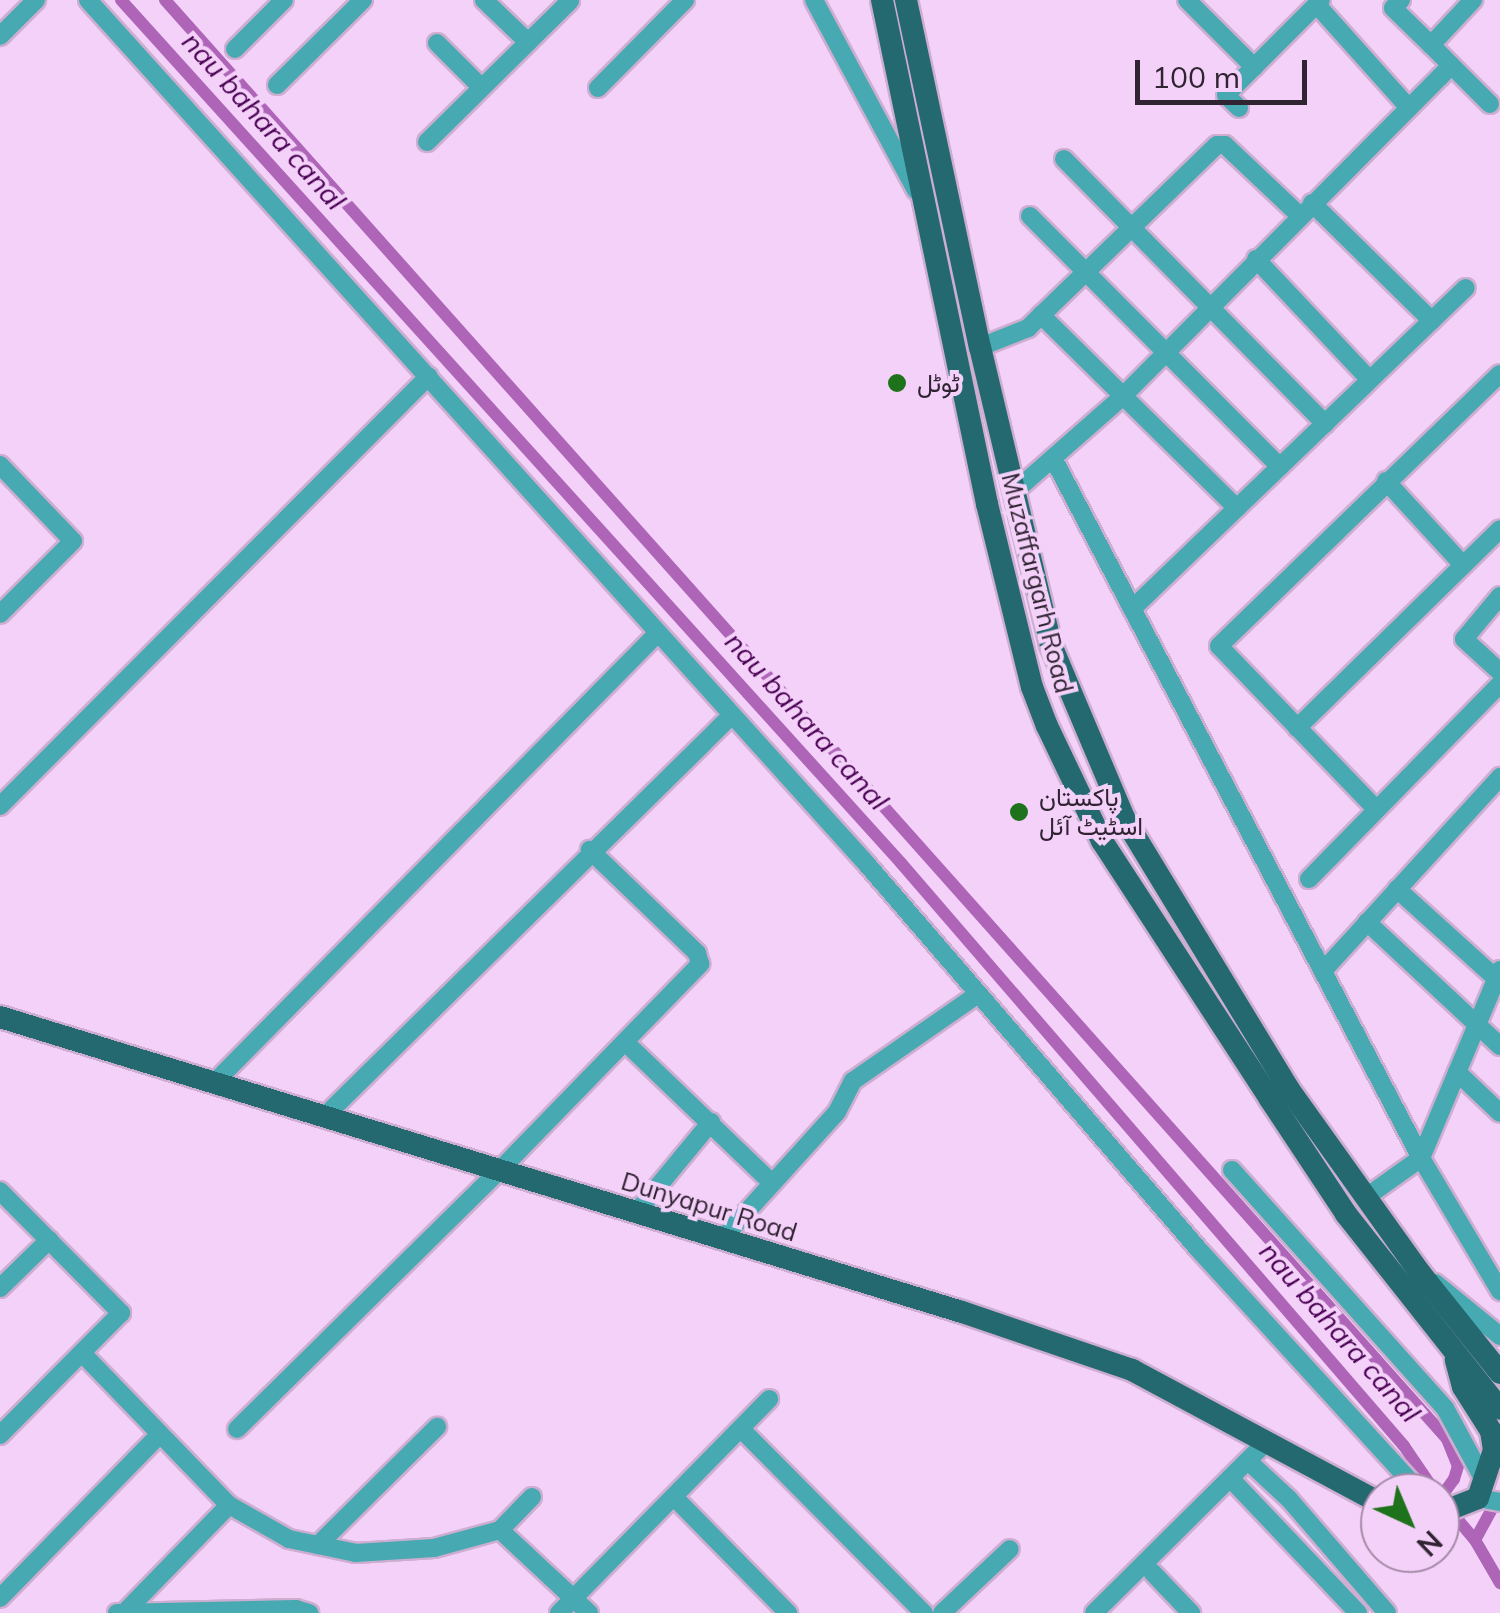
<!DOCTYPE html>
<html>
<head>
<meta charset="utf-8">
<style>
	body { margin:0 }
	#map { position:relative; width:1500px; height:1613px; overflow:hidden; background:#f4d1f9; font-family:Mulish,Vazirmatn,sans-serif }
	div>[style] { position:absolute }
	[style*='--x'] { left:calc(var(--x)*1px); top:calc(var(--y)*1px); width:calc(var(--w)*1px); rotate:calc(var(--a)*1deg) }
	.canal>* { height:12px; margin:-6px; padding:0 6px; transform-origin:6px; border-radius:6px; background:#ae65b8 }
	.roads { filter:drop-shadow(2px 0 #cdaed1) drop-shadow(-2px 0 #cdaed1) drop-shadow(0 2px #cdaed1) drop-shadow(0 -2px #cdaed1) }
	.minor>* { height:18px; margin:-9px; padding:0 9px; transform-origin:9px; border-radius:9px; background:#47a9b1 }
	.major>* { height:22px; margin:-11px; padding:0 11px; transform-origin:11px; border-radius:11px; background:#23696f }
	.dots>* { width:28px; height:28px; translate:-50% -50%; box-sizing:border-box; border:5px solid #f4d1f9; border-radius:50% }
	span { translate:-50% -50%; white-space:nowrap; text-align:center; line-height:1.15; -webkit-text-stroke:8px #f4d1f9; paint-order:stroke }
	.poi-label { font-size:25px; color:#302332 }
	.left { translate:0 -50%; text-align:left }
	.street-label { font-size:25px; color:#302332 }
	.water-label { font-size:28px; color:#4a0053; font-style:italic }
	.north { position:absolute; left:1360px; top:1473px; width:100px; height:100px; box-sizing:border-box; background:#f4d1f9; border:2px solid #a68ba9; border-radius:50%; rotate:136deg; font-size:28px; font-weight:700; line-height:40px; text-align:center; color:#302332 }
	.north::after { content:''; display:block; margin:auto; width:35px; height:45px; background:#1e721b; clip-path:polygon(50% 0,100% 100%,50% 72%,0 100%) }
	.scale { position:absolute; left:1135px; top:60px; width:172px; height:45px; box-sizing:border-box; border:5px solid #302332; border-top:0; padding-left:12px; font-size:30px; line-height:35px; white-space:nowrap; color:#302332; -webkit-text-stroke:8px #f4d1f9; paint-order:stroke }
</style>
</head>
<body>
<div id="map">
	<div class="canal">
		<i style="--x:121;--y:0;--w:1163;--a:47.89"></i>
		<i style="--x:901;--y:863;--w:770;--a:49.21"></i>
		<i style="--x:1404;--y:1446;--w:57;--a:55.8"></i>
		<i style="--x:165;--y:0;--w:1927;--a:48.3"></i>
		<i style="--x:1447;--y:1439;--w:29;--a:68"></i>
		<i style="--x:1458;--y:1466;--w:14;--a:107"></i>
		<i style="--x:1454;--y:1479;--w:24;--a:126"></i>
		<i style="--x:1447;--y:1507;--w:43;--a:49.7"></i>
		<i style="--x:1475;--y:1540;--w:50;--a:59.8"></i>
		<i style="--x:1475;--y:1540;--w:48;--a:-61.3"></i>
	</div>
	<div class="roads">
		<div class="minor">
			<i style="--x:88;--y:0;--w:1161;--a:47.97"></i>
			<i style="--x:865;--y:862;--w:513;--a:49.27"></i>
			<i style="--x:1200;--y:1251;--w:328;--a:47.6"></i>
			<i style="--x:484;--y:0;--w:61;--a:43.7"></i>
			<i style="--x:814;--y:0;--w:216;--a:61.8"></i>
			<i style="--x:1187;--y:0;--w:95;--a:45"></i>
			<i style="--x:1401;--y:0;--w:11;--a:135"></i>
			<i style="--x:1393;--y:8;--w:53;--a:44.2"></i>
			<i style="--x:1317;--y:5;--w:138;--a:48.2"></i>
			<i style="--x:0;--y:36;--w:51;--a:-45"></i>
			<i style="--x:437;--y:43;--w:62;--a:45"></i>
			<i style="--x:235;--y:49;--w:69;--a:-45"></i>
			<i style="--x:1451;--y:65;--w:55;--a:45"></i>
			<i style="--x:277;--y:85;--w:121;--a:-44.7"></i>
			<i style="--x:598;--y:88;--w:124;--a:-45.3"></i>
			<i style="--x:1239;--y:108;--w:18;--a:-135"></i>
			<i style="--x:1226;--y:95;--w:134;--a:-45"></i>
			<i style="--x:427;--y:142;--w:201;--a:-44.6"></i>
			<i style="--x:1064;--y:159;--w:372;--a:45.4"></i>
			<i style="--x:1312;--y:203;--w:168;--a:44.5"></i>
			<i style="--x:1030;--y:216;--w:354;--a:45.1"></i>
			<i style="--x:1256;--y:259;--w:166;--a:46.7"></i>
			<i style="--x:1041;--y:315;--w:275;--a:44.6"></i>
			<i style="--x:980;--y:347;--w:52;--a:-21.6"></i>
			<i style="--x:1028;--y:328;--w:263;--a:-44.1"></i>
			<i style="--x:1217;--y:145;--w:8;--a:0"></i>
			<i style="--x:1225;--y:145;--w:103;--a:43.4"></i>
			<i style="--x:1053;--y:458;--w:791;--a:62.27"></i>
			<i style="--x:1421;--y:1158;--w:155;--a:59.3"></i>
			<i style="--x:0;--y:465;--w:105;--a:46.2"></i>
			<i style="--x:73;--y:541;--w:103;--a:135"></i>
			<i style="--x:1386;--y:481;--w:114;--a:47.5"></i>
			<i style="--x:1014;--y:492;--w:142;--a:-41.3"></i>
			<i style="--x:1121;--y:398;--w:453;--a:-45.2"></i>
			<i style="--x:1440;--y:77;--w:16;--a:-47"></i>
			<i style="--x:1451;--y:65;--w:28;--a:-135"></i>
			<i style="--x:1431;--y:45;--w:62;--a:-47"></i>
			<i style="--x:1500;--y:596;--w:56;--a:129.9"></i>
			<i style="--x:1464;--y:639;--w:49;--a:42.5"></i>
			<i style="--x:1132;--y:609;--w:463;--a:-43.9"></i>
			<i style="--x:1297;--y:728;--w:284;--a:-44.4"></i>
			<i style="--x:0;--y:806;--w:607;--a:-45.07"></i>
			<i style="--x:1376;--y:809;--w:226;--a:-133.9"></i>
			<i style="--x:1219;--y:646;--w:391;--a:-44.1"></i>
			<i style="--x:1309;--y:879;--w:273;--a:-45.6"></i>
			<i style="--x:1397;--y:889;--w:139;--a:42.1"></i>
			<i style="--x:1367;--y:922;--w:182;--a:43"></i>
			<i style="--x:1323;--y:971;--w:263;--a:-47.6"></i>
			<i style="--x:625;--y:1042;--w:204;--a:43.8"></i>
			<i style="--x:1457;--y:1072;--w:59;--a:43.6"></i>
			<i style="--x:215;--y:1082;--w:628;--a:-45.39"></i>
			<i style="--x:325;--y:1116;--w:569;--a:-44.57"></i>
			<i style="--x:1232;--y:1170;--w:319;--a:48.2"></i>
			<i style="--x:1445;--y:1408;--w:84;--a:61.6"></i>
			<i style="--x:0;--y:1191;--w:172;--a:45.2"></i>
			<i style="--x:121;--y:1313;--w:172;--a:134.8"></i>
			<i style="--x:1365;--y:1198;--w:69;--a:-35.5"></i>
			<i style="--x:1421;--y:1158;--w:204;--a:-67.2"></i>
			<i style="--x:636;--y:1213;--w:118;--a:-50.5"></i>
			<i style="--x:722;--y:1239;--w:171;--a:-47.8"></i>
			<i style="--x:837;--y:1112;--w:35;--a:-63"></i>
			<i style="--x:853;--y:1081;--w:152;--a:-34.8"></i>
			<i style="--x:1435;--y:1283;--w:84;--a:39.2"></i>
			<i style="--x:0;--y:1288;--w:69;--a:-44.4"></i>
			<i style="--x:82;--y:1353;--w:211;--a:46"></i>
			<i style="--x:229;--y:1505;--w:69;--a:29.5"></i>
			<i style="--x:289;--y:1539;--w:68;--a:11.8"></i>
			<i style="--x:356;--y:1553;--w:78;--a:-3.7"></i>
			<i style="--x:434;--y:1548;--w:68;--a:-15.3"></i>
			<i style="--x:237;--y:1429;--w:368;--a:-44.6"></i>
			<i style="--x:499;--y:1171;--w:289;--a:-45.8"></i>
			<i style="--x:700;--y:964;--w:11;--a:-105"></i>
			<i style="--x:697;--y:953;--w:149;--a:-136.1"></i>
			<i style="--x:741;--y:1429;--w:260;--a:45.2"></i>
			<i style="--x:1248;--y:1461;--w:56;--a:42.8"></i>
			<i style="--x:1289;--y:1499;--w:150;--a:49.3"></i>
			<i style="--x:1230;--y:1478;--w:186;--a:46.5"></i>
			<i style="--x:532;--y:1497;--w:46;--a:134.1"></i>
			<i style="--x:500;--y:1530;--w:122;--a:43"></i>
			<i style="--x:674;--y:1497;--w:163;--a:45.5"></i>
			<i style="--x:1478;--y:1498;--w:22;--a:10"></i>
			<i style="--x:318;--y:1545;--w:168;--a:-44.8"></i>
			<i style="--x:1152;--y:1572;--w:57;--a:46.4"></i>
			<i style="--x:0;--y:1598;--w:229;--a:-45.7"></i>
			<i style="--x:125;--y:1612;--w:149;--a:-45.8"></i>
			<i style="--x:117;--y:1613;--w:179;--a:-1.3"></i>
			<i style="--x:296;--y:1609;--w:14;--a:17"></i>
			<i style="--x:559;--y:1613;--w:300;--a:-45.5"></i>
			<i style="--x:942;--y:1613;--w:93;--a:-43.3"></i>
			<i style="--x:1094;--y:1613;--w:243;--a:-44.8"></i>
		</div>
		<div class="major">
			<i style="--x:882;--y:0;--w:515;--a:78.23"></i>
			<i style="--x:987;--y:504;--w:188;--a:76.2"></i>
			<i style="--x:1032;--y:687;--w:42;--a:69"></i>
			<i style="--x:1047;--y:726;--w:127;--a:64.4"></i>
			<i style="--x:1102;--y:841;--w:308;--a:56.9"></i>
			<i style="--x:1270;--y:1099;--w:138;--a:56.5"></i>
			<i style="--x:1346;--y:1214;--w:248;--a:51.7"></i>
			<i style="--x:906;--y:0;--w:355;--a:78"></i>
			<i style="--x:980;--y:347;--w:306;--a:76.6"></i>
			<i style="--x:1051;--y:645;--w:188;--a:67.1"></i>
			<i style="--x:1124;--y:818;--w:316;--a:58.7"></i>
			<i style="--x:1288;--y:1088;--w:227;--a:54.5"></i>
			<i style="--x:1420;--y:1273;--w:128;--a:51.3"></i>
			<i style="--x:0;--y:1017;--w:1006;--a:17.05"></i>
			<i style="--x:962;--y:1312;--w:180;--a:18.8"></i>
			<i style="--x:1132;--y:1370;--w:281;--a:28.2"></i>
			<i style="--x:1440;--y:1513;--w:41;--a:-21.5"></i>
			<i style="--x:1478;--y:1498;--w:51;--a:-71.6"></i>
			<i style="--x:1494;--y:1450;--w:19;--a:-99"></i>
			<i style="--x:1491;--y:1431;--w:52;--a:-122.5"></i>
			<i style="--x:1463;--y:1387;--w:28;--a:-105"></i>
		</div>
	</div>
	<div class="dots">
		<i style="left:897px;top:383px;background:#1e721b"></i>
		<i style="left:1019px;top:812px;background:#1e721b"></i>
	</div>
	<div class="poi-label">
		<span class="left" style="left:917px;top:383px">ٹوٹل</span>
		<span class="left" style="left:1039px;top:812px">پاکستان<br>اسٹیٹ آئل</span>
	</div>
	<div class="street-label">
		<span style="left:1037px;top:583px;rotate:76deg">Muzaffargarh Road</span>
		<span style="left:709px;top:1207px;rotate:17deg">Dunyapur Road</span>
	</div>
	<div class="water-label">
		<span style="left:264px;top:121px;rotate:48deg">nau bahara canal</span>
		<span style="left:807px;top:721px;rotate:48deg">nau bahara canal</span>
		<span style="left:1340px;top:1332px;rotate:49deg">nau bahara canal</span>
	</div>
	<div class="north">N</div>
	<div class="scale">100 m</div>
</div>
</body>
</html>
